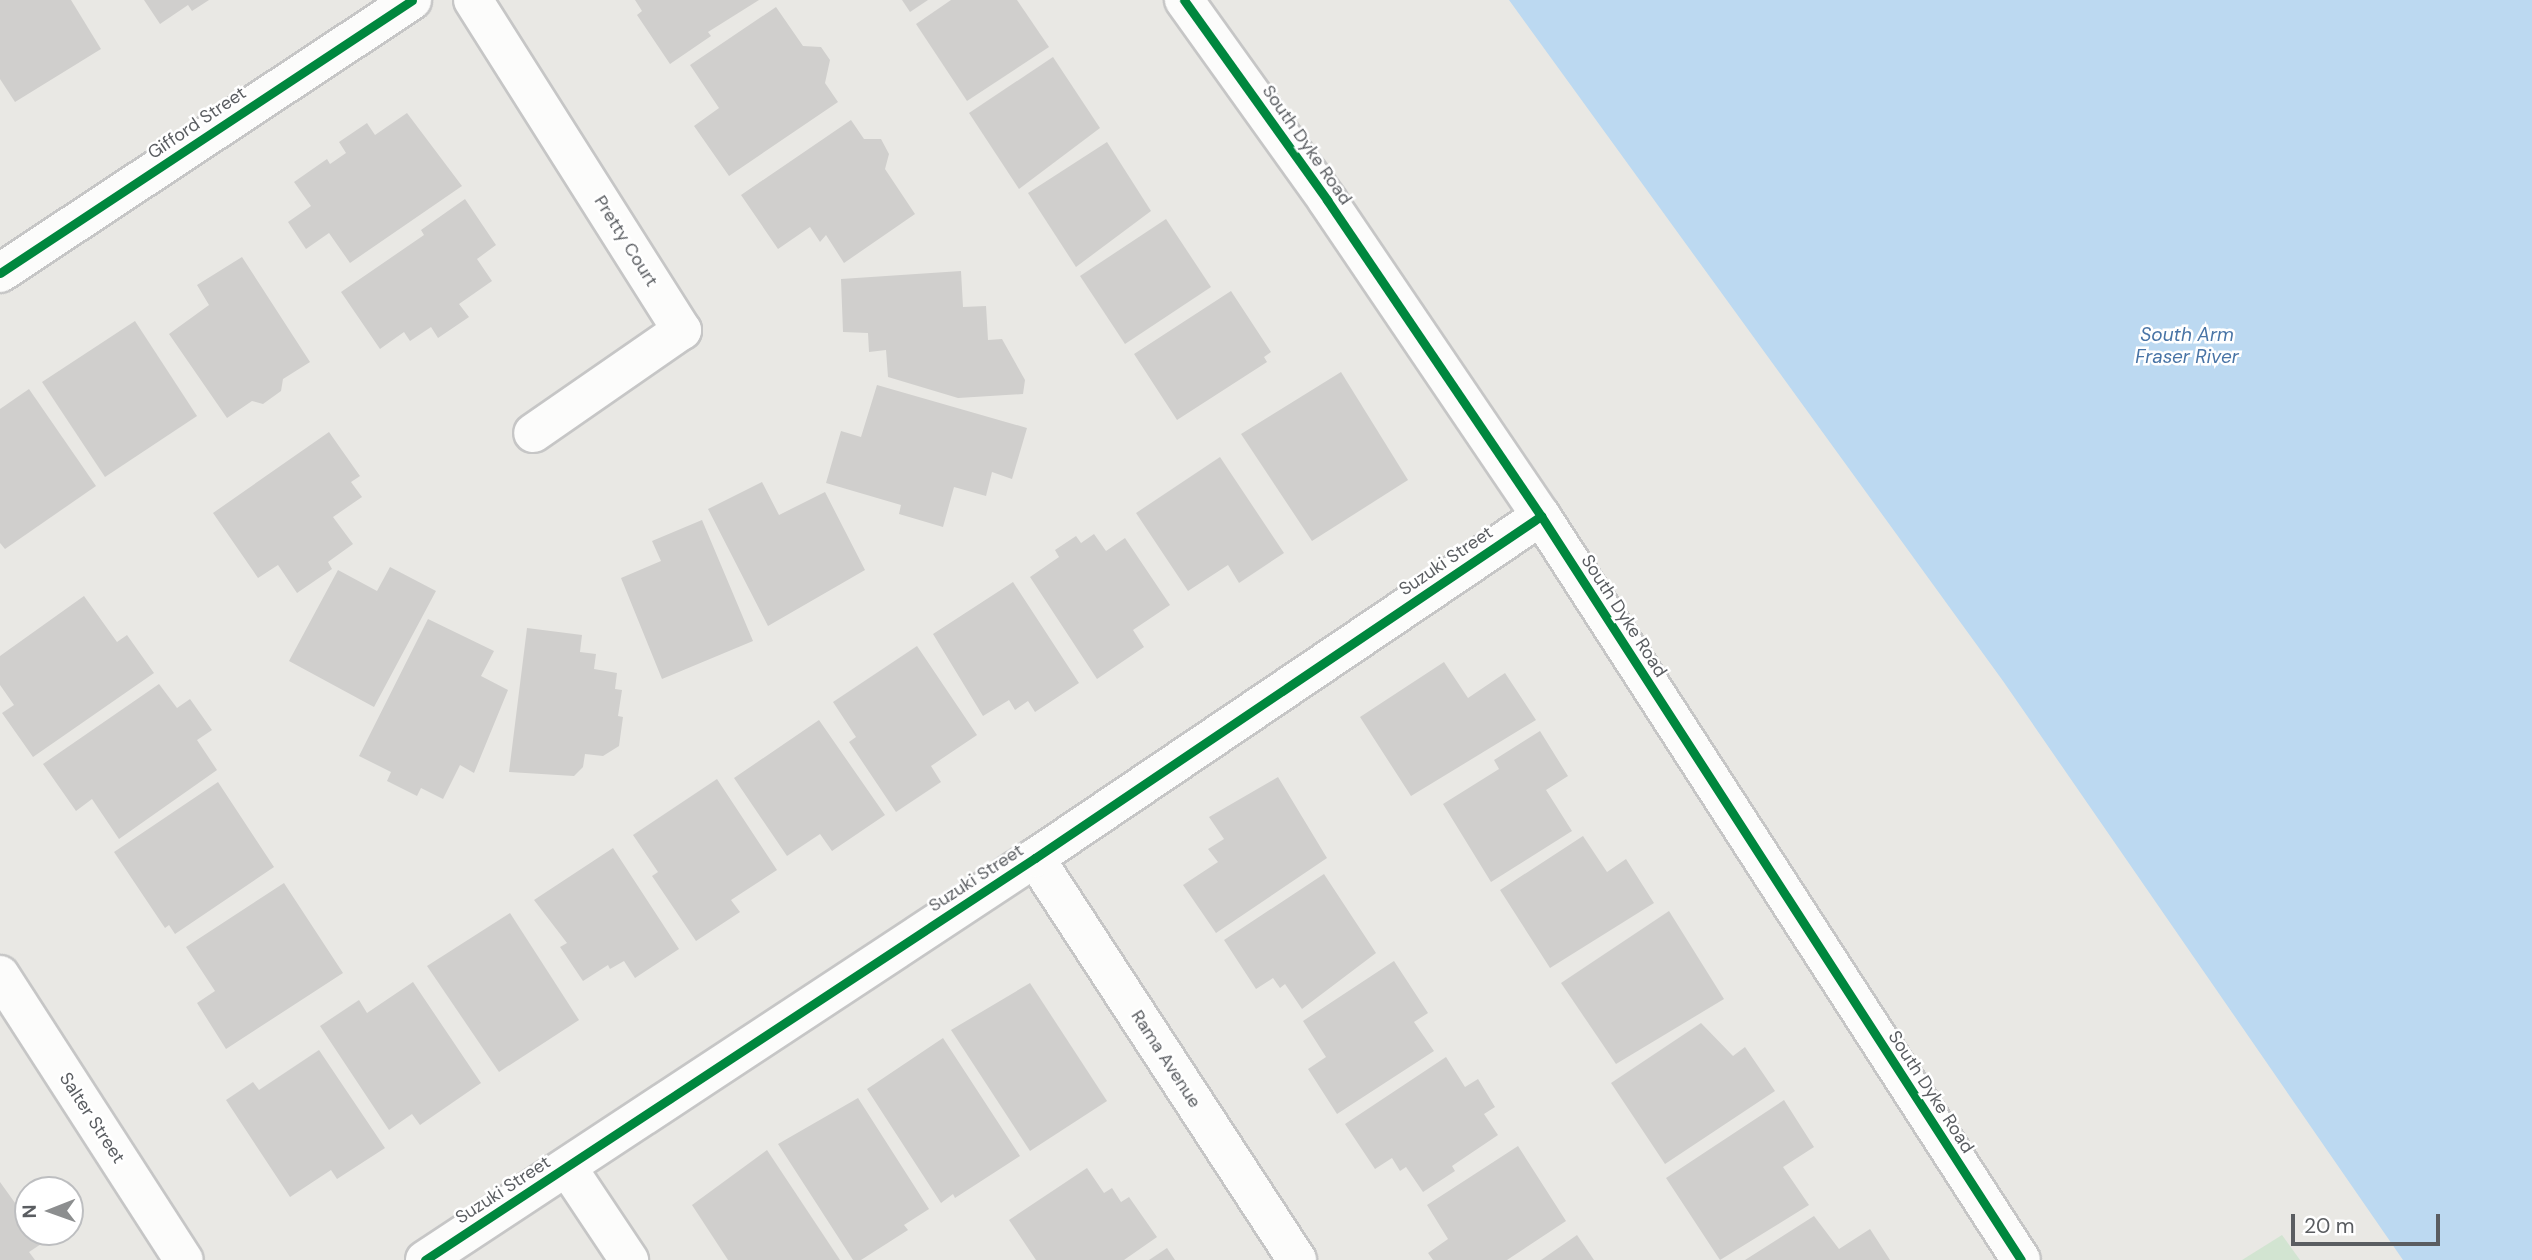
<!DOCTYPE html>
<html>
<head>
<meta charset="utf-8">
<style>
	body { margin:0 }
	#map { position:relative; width:2532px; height:1260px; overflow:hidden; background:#e9e8e4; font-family:"DM Sans",sans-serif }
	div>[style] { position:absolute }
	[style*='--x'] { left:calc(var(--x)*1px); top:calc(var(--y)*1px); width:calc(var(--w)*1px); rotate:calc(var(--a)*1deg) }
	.green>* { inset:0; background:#d2e4d1 }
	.water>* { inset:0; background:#bcd9f1 }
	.building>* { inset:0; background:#d0cfcd }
	.roads { filter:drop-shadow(2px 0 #c6c6c6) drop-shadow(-2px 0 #c6c6c6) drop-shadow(0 2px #c6c6c6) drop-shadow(0 -2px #c6c6c6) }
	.minor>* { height:38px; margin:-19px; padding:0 19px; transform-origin:19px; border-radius:19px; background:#fcfcfb }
	.cycleway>* { height:9px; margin:-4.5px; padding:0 4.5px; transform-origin:4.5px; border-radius:4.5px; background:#00873e }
	span { translate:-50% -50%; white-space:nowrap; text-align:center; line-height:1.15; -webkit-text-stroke:5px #fff; paint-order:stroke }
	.street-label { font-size:18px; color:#5a5d61 }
	.water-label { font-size:19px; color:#4874a6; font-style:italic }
	.north { position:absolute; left:14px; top:1176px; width:70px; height:70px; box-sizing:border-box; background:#fff; border:2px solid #bdbec0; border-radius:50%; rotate:269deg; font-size:19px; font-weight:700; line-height:28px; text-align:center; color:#5a5d61 }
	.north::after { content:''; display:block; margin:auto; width:24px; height:32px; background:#8c8e8f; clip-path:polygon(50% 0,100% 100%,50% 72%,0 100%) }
	.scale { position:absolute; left:2291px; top:1214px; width:149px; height:32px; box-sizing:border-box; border:4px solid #5a5d61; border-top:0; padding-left:9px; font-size:21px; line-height:24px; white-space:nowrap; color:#5a5d61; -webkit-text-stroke:5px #fff; paint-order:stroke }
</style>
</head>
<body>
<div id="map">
	<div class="green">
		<i style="clip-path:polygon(2282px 1235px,2300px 1260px,2242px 1260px)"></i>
	</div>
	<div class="water">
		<i style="clip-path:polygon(1509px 0,2532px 0,2532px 1260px,2403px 1260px,2003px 681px)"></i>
	</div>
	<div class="building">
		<i style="clip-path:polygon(0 0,71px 0,101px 49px,15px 102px,0 79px)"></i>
		<i style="clip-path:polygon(144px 0,209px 0,192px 11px,188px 5px,160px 24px)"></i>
		<i style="clip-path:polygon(635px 0,759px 0,708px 32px,711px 36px,670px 64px,637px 15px,642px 11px)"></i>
		<i style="clip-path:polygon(902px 0,928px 0,910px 12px)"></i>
		<i style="clip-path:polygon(951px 0,1017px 0,1049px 47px,967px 101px,916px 24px)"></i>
		<i style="clip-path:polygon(776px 7px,803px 46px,821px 47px,830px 60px,825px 83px,838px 102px,729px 176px,694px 126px,719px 108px,690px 65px)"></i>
		<i style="clip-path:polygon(1053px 57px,1100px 128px,1019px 189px,969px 113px)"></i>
		<i style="clip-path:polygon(407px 113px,462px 186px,350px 263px,329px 233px,306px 249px,288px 222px,311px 206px,294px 182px,327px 159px,330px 164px,346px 153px,339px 142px,367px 123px,375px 135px)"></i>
		<i style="clip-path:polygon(851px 120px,864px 139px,881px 139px,889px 154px,885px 169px,915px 214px,844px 263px,826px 235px,820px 242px,810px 227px,778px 249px,741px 195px)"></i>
		<i style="clip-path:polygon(1107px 142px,1151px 211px,1076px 267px,1028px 193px)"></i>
		<i style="clip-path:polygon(465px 199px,496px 245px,477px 259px,492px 281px,459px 304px,469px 317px,438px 338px,431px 327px,410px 341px,404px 332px,380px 349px,341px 292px,424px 235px,421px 230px)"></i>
		<i style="clip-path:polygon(1166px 219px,1211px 287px,1125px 344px,1080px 276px)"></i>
		<i style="clip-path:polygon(242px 257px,310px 362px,283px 379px,281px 391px,263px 404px,252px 401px,227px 418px,169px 334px,209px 305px,197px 285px)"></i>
		<i style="clip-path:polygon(961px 271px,963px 307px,986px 306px,988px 340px,1002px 339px,1025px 380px,1023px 394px,958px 398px,888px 377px,886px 350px,869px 352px,868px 333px,843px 332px,841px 279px)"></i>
		<i style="clip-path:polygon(1231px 291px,1271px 352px,1264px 357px,1267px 362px,1177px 420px,1134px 354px)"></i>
		<i style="clip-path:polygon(135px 321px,197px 416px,105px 477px,42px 382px)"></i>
		<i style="clip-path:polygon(1341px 372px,1408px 480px,1312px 541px,1241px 434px)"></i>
		<i style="clip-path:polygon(877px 385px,1027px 428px,1012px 479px,992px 472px,986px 496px,954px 487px,943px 527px,899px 514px,901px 505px,826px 483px,841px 431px,861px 437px)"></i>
		<i style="clip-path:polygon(29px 389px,96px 486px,5px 549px,0 543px,0 409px)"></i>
		<i style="clip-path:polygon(329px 432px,360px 476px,351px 482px,362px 497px,333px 517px,353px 544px,328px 562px,332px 569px,297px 593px,278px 565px,258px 578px,213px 513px)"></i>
		<i style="clip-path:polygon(1220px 457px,1284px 553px,1239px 583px,1228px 565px,1188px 591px,1136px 513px)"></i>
		<i style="clip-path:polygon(762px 482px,779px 515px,825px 492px,865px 570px,768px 626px,708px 509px)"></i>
		<i style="clip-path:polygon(702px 520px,753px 641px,662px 679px,621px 578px,661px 561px,652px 541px)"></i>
		<i style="clip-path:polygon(1094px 534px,1106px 551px,1125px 538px,1170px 605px,1133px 630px,1144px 647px,1097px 679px,1030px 577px,1059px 557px,1055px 550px,1076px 536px,1081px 543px)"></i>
		<i style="clip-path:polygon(390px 567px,436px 591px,374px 707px,289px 661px,338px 570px,377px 591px)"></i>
		<i style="clip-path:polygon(1013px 582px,1079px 683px,1035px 712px,1028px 701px,1015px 710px,1009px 700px,983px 716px,933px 634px)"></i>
		<i style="clip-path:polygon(84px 596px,117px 642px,127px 635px,154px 673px,33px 757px,2px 713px,14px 705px,0 685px,0 656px)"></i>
		<i style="clip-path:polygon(428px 619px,494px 651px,481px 676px,508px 690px,474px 773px,460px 765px,443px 799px,421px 788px,417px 796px,387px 781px,391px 772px,359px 756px)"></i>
		<i style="clip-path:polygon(527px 628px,582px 635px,580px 652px,596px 654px,594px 669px,617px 673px,615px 689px,622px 690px,618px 716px,623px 717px,619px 746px,603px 756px,585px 754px,583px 767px,574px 776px,509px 772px)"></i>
		<i style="clip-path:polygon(917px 646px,977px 735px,931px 766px,941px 782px,896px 812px,849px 742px,856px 737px,833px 702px)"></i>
		<i style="clip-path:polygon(1444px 662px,1468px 698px,1505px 673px,1536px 720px,1411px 796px,1360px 717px)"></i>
		<i style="clip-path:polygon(159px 684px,177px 708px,190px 699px,212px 730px,197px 740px,217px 770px,119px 839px,92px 799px,76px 811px,43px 764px)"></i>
		<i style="clip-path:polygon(819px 720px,885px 815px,832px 851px,820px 834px,787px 856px,734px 778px)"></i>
		<i style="clip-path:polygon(1540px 731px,1568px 776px,1546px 790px,1572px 831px,1491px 882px,1443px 804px,1499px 769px,1494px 760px)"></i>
		<i style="clip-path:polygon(1278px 777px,1327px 858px,1216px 933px,1183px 885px,1218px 862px,1208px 849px,1224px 839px,1209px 817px)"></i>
		<i style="clip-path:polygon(717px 779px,777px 870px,731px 900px,740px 912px,696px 941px,652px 876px,658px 872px,633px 835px)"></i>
		<i style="clip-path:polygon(218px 782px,274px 867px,175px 934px,169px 925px,165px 928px,114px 852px)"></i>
		<i style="clip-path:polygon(1583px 836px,1607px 872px,1626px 859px,1654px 903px,1550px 968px,1500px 890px)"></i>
		<i style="clip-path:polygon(613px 848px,679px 949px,635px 978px,624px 961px,610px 969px,608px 965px,583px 981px,560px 947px,567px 943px,534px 900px)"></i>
		<i style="clip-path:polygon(1324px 874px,1376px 953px,1302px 1009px,1285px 984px,1280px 988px,1273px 978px,1256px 989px,1224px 940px)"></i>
		<i style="clip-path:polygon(284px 883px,343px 973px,226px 1049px,197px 1003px,215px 991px,186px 947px)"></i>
		<i style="clip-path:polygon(1669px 911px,1724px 999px,1616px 1064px,1561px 983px)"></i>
		<i style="clip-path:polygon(510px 913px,579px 1020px,499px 1072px,427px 966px)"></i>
		<i style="clip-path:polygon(1394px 961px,1428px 1013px,1414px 1022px,1434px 1051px,1337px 1114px,1308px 1069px,1326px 1057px,1303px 1021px)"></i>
		<i style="clip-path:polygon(413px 982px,481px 1083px,420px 1125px,412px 1114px,389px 1130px,320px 1026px,359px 1000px,367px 1013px)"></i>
		<i style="clip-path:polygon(1030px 983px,1107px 1101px,1030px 1151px,951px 1030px)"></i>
		<i style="clip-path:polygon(1701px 1023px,1733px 1056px,1745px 1047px,1775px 1091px,1665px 1164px,1611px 1083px)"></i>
		<i style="clip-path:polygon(943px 1038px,1020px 1156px,955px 1198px,953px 1194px,941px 1203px,867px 1089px)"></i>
		<i style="clip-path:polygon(319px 1050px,385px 1148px,337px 1179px,331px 1170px,290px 1197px,226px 1100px,253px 1082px,259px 1090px)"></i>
		<i style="clip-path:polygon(1446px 1057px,1465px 1087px,1478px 1079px,1495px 1107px,1484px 1114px,1498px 1135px,1452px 1166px,1455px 1171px,1423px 1192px,1406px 1167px,1400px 1171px,1392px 1158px,1375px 1169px,1345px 1124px)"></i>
		<i style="clip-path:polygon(858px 1098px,929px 1209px,904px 1225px,908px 1230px,861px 1260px,853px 1260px,778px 1144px)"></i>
		<i style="clip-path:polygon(1784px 1100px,1814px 1147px,1783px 1167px,1809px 1205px,1720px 1260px,1666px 1178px)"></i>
		<i style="clip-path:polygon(1518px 1146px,1566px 1221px,1507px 1260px,1433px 1260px,1428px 1253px,1448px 1239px,1427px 1205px)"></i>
		<i style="clip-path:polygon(767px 1150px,840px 1260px,728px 1260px,692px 1205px)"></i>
		<i style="clip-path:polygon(1087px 1168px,1104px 1193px,1112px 1188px,1121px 1202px,1129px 1197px,1157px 1237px,1124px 1260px,1036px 1260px,1009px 1220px)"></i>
		<i style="clip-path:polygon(0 1182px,28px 1221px,28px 1232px,41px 1232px,47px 1240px,29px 1252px,35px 1260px,0 1260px)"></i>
		<i style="clip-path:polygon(1814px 1216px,1839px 1249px,1870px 1229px,1890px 1260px,1745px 1260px)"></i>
		<i style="clip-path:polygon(1577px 1235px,1594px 1260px,1541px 1260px)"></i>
		<i style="clip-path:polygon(1167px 1248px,1175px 1260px,1149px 1260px)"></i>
	</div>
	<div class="roads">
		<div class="minor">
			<i style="--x:473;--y:0;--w:391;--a:57.7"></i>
			<i style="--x:682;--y:330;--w:181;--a:145.3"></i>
			<i style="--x:1184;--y:0;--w:246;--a:54.4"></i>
			<i style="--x:1327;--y:200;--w:382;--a:55.9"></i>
			<i style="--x:1541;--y:516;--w:885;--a:57.17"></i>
			<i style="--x:0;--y:273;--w:494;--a:-33.5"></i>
			<i style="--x:1035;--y:858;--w:480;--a:56.9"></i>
			<i style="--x:0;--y:975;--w:339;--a:57.2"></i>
			<i style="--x:567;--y:1167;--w:112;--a:56.3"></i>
			<i style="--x:425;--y:1260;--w:731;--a:-33.39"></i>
			<i style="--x:1035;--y:858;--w:611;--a:-34.05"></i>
		</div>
	</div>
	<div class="cycleway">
		<i style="--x:1184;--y:0;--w:246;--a:54.4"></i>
		<i style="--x:1327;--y:200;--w:382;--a:55.9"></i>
		<i style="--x:1541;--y:516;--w:885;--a:57.17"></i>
		<i style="--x:0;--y:273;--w:494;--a:-33.5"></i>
		<i style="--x:425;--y:1260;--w:731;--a:-33.39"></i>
		<i style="--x:1035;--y:858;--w:611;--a:-34.05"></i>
	</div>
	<div class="street-label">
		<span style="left:197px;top:123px;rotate:-34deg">Gifford Street</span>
		<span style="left:1307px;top:145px;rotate:55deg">South Dyke Road</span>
		<span style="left:626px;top:241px;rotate:58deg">Pretty Court</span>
		<span style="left:1446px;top:561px;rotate:-34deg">Suzuki Street</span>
		<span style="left:1624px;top:616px;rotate:57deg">South Dyke Road</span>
		<span style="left:976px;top:878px;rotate:-33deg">Suzuki Street</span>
		<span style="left:1166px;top:1059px;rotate:57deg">Rama Avenue</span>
		<span style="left:1931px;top:1092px;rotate:57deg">South Dyke Road</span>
		<span style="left:92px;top:1118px;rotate:57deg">Salter Street</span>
		<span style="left:503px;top:1190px;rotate:-33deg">Suzuki Street</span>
	</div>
	<div class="water-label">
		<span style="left:2187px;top:346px">South Arm<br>Fraser River</span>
	</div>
	<div class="north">N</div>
	<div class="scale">20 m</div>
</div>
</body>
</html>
